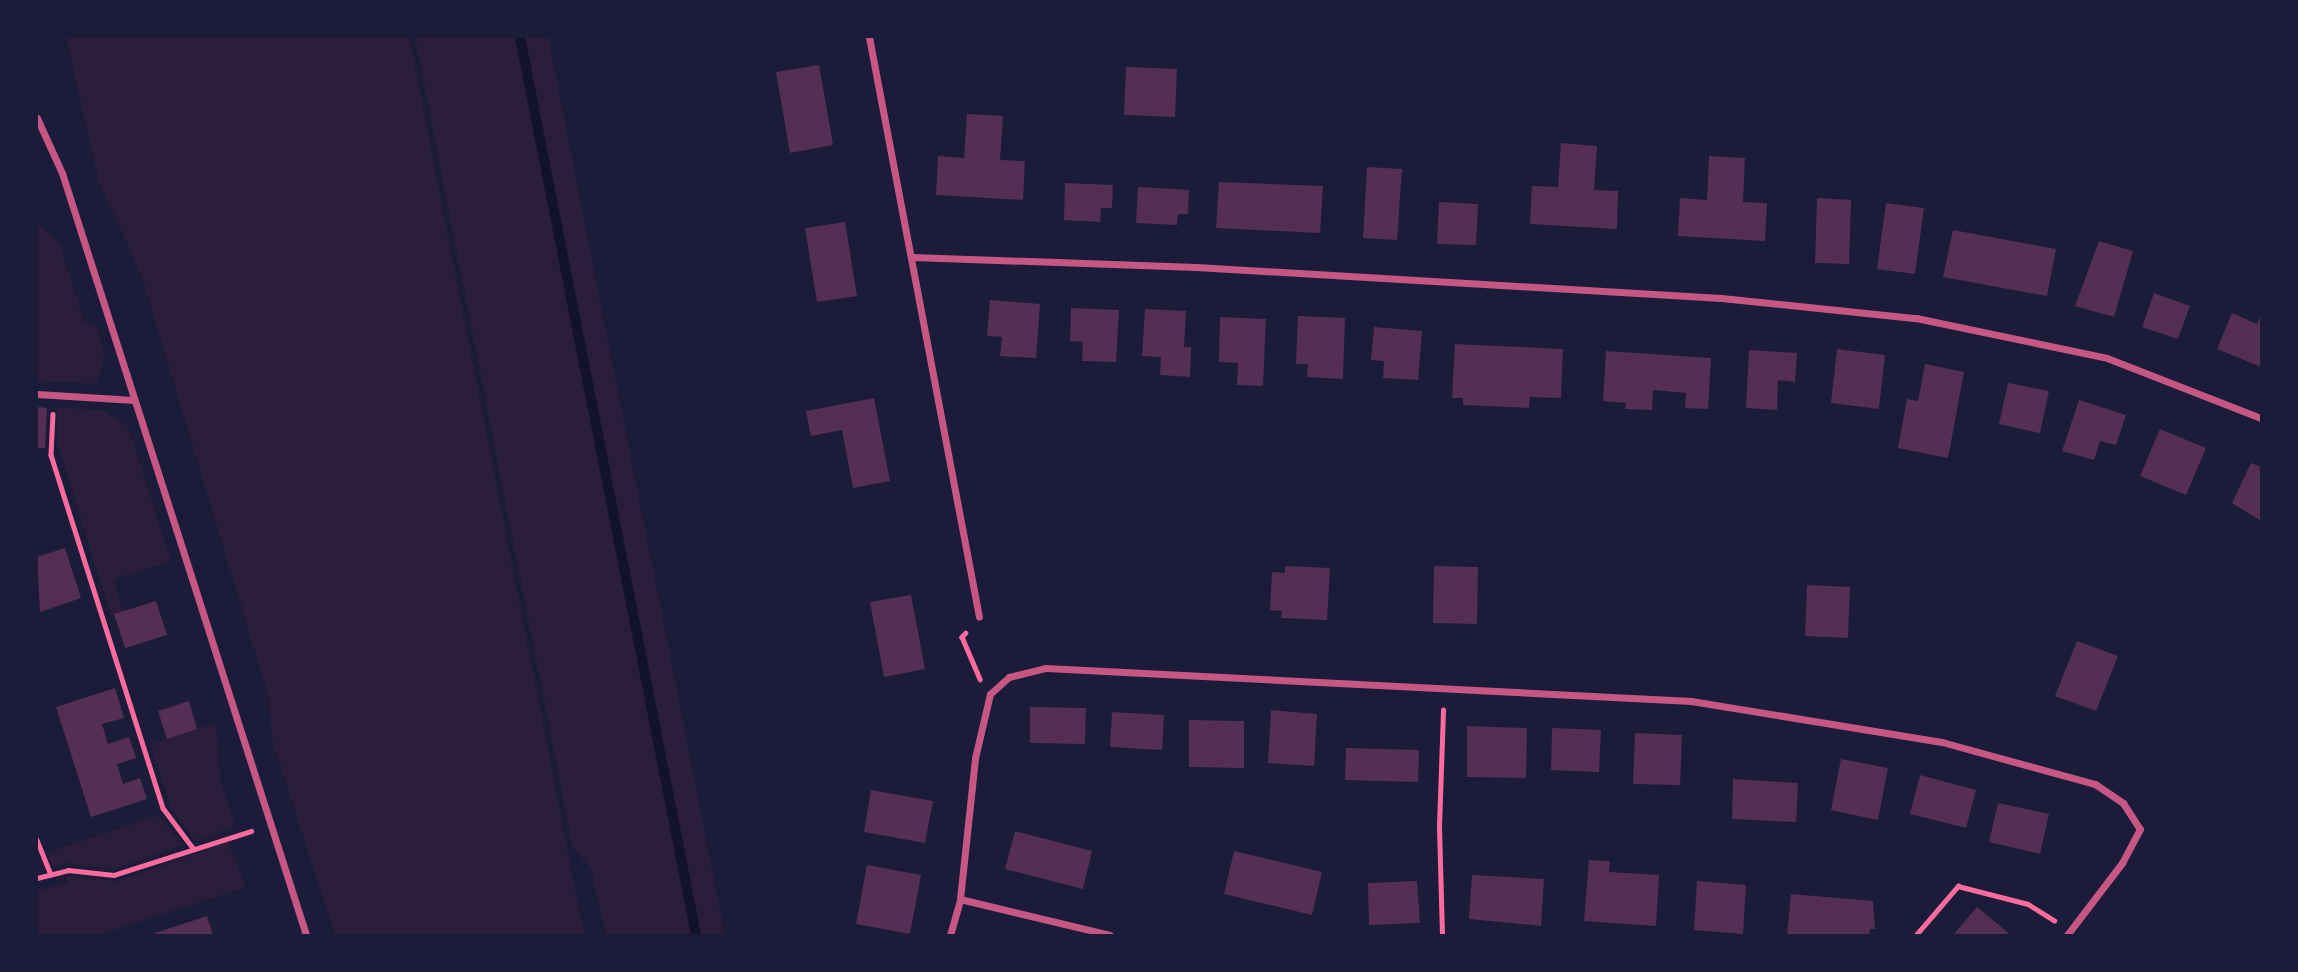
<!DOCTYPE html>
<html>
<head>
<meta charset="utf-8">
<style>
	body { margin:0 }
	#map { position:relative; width:2298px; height:972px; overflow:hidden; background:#1b1b3a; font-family:Roboto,sans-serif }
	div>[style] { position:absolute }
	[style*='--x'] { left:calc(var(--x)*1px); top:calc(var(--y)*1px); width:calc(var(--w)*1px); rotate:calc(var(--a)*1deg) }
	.green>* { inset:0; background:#2a1e3b }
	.stream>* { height:10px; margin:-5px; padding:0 5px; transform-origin:5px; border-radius:5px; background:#12122b }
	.building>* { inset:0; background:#542f53 }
	.path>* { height:4.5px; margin:-2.25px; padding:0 2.25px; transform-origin:2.25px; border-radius:2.25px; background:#ff6b9d }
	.minor>* { height:7px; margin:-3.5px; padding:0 3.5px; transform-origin:3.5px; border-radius:3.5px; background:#c65784 }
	span { translate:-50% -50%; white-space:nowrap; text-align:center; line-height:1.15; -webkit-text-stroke:5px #1b1b3a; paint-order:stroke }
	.frame { position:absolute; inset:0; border:38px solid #1b1b3a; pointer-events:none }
</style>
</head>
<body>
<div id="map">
	<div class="green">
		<i style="clip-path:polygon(66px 37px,409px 37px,584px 935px,335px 935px,272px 739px,269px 698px,141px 274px,99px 182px)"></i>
		<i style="clip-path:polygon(415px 37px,548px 37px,725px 935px,606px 935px,591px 868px,573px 848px)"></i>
		<i style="clip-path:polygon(37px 224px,59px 243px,84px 321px,97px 326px,104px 357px,96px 384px,37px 381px)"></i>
		<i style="clip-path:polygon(57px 407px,101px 410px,128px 426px,171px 561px,114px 579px,123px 612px,111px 615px,58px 445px)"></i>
		<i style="clip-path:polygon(216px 723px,220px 779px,235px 826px,196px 841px,172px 810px,151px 744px)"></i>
		<i style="clip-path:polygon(158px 815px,183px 845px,115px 869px,67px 863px,52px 866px,47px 853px)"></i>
		<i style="clip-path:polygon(228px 842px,246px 887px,98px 935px,37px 935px,37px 891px,68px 882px,66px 876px,118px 881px)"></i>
	</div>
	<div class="stream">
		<i style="--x:520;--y:37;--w:915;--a:78.91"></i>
	</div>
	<div class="building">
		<i style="clip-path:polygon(819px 65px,833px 145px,790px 153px,776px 72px)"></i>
		<i style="clip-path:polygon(1126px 67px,1177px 69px,1175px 117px,1124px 115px)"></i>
		<i style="clip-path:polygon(967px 114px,1003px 116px,1000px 160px,1025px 161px,1023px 200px,936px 195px,938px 156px,964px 158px)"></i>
		<i style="clip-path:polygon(1561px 143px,1597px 146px,1594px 190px,1618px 191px,1617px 229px,1530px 224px,1532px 186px,1558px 187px)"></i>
		<i style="clip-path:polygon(1709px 156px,1745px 158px,1743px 202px,1767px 203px,1765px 241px,1678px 236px,1680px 198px,1707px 200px)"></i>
		<i style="clip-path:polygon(1367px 167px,1402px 169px,1397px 240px,1363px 238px)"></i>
		<i style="clip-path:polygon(1219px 182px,1323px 186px,1320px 233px,1216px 228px)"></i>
		<i style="clip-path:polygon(1065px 183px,1113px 185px,1112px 208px,1101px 208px,1100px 222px,1064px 220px)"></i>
		<i style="clip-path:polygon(1138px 187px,1189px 190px,1188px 214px,1178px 214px,1177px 225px,1136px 223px)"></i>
		<i style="clip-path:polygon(1817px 198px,1851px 200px,1849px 264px,1815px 263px)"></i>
		<i style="clip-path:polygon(1439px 202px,1478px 204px,1476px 245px,1437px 244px)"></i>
		<i style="clip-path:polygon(1886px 203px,1924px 208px,1915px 274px,1877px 269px)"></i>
		<i style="clip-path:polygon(845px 222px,857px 296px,817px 302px,805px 228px)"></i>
		<i style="clip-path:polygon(1953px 230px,2056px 249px,2047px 296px,1943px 277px)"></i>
		<i style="clip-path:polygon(2099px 241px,2133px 251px,2114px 317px,2075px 306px)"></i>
		<i style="clip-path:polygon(2154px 293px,2190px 306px,2178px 339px,2142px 327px)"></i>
		<i style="clip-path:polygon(990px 300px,1040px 304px,1036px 358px,1000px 356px,1002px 337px,987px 336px)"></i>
		<i style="clip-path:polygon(1071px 308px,1119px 310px,1116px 362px,1082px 361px,1083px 342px,1070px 341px)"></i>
		<i style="clip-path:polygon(1145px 309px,1186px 311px,1184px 347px,1191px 347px,1190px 377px,1160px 375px,1161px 357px,1142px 356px)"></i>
		<i style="clip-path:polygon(2232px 313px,2257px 324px,2261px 314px,2261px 367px,2217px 349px)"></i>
		<i style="clip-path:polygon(1298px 316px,1345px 318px,1343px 379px,1307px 377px,1308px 364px,1296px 364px)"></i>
		<i style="clip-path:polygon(1220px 317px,1266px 319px,1263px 386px,1237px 385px,1238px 363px,1219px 362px)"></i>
		<i style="clip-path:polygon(1374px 327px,1422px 331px,1418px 380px,1383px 378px,1384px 361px,1371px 360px)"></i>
		<i style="clip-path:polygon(1455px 344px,1563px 349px,1561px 398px,1530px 397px,1529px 408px,1463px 405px,1463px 398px,1452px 398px)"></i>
		<i style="clip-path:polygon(1837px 349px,1885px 355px,1879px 409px,1831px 403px)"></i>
		<i style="clip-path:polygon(1749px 350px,1797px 353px,1795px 382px,1778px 380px,1777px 410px,1746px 408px)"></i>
		<i style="clip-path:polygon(1606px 351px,1711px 358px,1708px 409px,1685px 408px,1686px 393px,1653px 390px,1652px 410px,1625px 409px,1626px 403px,1603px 401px)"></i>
		<i style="clip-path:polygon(1925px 364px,1964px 372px,1948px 458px,1898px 448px,1907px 399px,1918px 401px)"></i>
		<i style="clip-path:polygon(2008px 383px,2049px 391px,2040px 433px,1999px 424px)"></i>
		<i style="clip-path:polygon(874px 398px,890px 481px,853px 488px,842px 430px,811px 436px,806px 411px)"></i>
		<i style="clip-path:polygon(2079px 400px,2126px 415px,2116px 445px,2100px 441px,2094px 460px,2062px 451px)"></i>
		<i style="clip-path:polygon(37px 407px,47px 408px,45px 448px,37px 448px)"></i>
		<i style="clip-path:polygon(2160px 429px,2206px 448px,2186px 495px,2140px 476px)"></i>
		<i style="clip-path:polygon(2251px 463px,2261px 467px,2261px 521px,2232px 503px)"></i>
		<i style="clip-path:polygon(65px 548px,81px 598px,40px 612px,37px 557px)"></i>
		<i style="clip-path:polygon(1285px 566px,1330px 568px,1327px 620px,1281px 618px,1282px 611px,1270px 610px,1272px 572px,1285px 573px)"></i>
		<i style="clip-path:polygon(1434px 566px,1478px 567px,1477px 624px,1433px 623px)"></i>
		<i style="clip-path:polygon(1807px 585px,1850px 587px,1848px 638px,1805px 636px)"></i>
		<i style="clip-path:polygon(911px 595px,925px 669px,884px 677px,870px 602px)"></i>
		<i style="clip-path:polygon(156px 601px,167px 635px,125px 648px,114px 614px)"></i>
		<i style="clip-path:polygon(2077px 641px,2118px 656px,2096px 711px,2055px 696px)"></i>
		<i style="clip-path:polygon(115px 688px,124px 718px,102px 724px,108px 744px,129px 737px,136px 758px,117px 764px,123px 784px,140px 778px,147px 799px,91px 817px,56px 707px)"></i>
		<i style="clip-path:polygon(189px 701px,197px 729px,167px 739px,158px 711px)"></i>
		<i style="clip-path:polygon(1030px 707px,1086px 708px,1085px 744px,1030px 743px)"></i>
		<i style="clip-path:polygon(1271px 710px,1317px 714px,1314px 766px,1268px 763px)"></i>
		<i style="clip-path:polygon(1112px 712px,1164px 715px,1162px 750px,1110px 747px)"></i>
		<i style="clip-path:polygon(1189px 720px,1244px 721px,1244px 768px,1189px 767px)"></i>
		<i style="clip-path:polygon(1467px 726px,1527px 728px,1526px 778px,1467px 777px)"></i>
		<i style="clip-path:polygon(1552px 728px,1601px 730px,1599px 772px,1551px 770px)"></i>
		<i style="clip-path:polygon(1635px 733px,1682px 735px,1680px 785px,1633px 784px)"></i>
		<i style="clip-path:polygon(1346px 748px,1419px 750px,1418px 782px,1345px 780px)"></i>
		<i style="clip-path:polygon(1841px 759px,1888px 768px,1878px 820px,1831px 810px)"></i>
		<i style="clip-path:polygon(1920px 775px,1976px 790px,1966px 828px,1910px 814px)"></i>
		<i style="clip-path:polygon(1733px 779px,1798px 783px,1796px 822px,1732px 819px)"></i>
		<i style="clip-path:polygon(871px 790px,933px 801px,925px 843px,864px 832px)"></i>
		<i style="clip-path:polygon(1998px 803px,2049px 814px,2040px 854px,1989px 842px)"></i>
		<i style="clip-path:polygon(1015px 831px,1092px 851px,1083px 889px,1005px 869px)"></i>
		<i style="clip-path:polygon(1234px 851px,1322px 872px,1312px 915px,1224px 894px)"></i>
		<i style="clip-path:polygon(1589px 860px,1610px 861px,1609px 872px,1659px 875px,1656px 926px,1584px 921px)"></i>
		<i style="clip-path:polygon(867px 865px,921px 875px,910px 934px,856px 924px)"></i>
		<i style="clip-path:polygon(1472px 875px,1544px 879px,1541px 926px,1469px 919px)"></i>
		<i style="clip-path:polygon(1417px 881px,1420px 923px,1369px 925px,1368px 883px)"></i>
		<i style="clip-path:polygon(1697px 881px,1746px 885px,1743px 934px,1694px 930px)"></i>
		<i style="clip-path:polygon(1791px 894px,1873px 901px,1875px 929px,1870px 929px,1869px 935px,1787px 935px)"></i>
		<i style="clip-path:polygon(1977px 907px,2011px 935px,1953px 935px)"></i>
		<i style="clip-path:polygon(207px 916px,213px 935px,149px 935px)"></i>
	</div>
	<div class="path">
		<i style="--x:53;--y:414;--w:41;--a:92.8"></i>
		<i style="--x:51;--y:455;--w:370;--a:72.4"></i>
		<i style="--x:163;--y:808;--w:50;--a:53.1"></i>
		<i style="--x:966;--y:633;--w:6;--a:135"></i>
		<i style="--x:962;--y:637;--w:46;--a:66.8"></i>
		<i style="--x:37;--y:840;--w:37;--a:68"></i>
		<i style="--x:37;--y:878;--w:32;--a:-14"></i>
		<i style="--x:68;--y:870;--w:46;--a:6.2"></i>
		<i style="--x:114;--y:875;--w:144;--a:-17.8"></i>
		<i style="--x:1442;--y:935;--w:109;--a:-91.6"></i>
		<i style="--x:1439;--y:826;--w:116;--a:-88"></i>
		<i style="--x:1916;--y:935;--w:65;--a:-49.4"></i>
		<i style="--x:1958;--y:886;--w:72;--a:14.4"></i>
		<i style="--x:2028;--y:904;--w:31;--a:32"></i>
	</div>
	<div class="minor">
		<i style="--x:869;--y:37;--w:590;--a:79.26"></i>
		<i style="--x:37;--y:118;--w:60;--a:65.6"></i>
		<i style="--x:62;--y:173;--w:800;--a:72.24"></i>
		<i style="--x:912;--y:257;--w:284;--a:2"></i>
		<i style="--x:1196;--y:267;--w:526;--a:3.38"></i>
		<i style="--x:1721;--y:298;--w:196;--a:5.9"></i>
		<i style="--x:1916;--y:318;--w:195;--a:11.8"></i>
		<i style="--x:2107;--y:358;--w:165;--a:21.3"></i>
		<i style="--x:37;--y:394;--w:97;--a:3.5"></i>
		<i style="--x:960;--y:899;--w:154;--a:13.5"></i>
		<i style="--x:950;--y:935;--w:37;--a:-74"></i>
		<i style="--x:960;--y:899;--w:142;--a:-83.9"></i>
		<i style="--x:975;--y:758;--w:66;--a:-76.8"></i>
		<i style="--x:990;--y:694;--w:25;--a:-42"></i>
		<i style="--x:1009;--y:677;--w:38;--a:-14"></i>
		<i style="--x:1046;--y:668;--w:646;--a:2.93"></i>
		<i style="--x:1691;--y:701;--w:254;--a:9.3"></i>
		<i style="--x:1942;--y:742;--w:159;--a:15.4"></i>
		<i style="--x:2095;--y:784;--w:34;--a:34"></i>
		<i style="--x:2123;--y:803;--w:31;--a:57"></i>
		<i style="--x:2140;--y:829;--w:38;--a:118"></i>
		<i style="--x:2122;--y:863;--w:91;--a:127.4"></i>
	</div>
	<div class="frame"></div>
</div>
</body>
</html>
